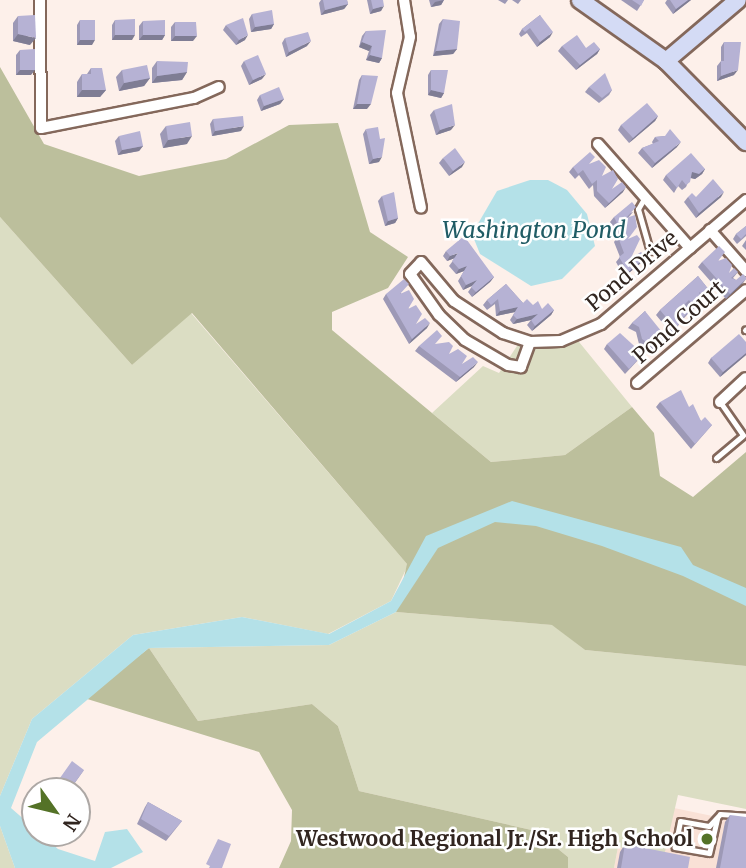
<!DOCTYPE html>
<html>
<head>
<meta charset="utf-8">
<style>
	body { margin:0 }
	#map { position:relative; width:746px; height:868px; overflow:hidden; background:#fdf0ea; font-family:Merriweather,serif }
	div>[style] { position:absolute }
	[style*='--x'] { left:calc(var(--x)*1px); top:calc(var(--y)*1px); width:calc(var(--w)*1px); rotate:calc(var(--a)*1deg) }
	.built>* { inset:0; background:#f9e1d6 }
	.green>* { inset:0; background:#dbddc3 }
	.forest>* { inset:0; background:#bcbf9c }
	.water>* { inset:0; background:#b4e1e8 }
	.roads { filter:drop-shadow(2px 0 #84685b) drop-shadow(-2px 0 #84685b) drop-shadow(0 2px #84685b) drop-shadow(0 -2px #84685b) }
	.service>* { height:5px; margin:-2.5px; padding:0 2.5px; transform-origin:2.5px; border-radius:2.5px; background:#fff }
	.minor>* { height:10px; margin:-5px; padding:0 5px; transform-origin:5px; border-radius:5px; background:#fff }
	.secondary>* { height:16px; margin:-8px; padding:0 8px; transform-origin:8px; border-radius:8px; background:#d4dbf5 }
	.wall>* { inset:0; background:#9d99b6 }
	.shaded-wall>* { inset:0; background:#7f7d94 }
	.building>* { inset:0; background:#b6b2d4 }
	.dots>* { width:19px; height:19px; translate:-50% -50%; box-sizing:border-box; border:4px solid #fff; border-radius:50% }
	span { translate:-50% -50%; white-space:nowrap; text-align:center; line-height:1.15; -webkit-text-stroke:5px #fff; paint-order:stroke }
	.street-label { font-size:21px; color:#31251f }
	.poi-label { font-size:21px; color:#31251f; font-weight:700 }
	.right { translate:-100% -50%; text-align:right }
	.water-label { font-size:23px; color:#205c65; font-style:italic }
	.north { position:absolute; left:21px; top:777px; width:70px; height:70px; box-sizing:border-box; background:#fff; border:2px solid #ada8a5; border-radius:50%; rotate:124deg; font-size:19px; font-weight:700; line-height:28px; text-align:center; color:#31251f }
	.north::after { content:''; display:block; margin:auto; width:24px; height:32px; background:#547227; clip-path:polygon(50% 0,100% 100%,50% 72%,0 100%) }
</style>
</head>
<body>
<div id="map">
	<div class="built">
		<i style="clip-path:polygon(674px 808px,746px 823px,746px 868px,614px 868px,618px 847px)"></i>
	</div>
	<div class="green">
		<i style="clip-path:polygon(0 217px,132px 365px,191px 313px,408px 565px,391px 601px,328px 634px,242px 617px,133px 635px,32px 719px,0 796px)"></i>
		<i style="clip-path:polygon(575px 337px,632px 407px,565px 455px,491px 462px,432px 413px,483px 366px,499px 373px,521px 340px)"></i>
		<i style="clip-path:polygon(396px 612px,553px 625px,585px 650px,746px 666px,746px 809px,678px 795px,664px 856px,618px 847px,614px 868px,568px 868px,568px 857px,536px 831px,359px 791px,338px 726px,312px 704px,198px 721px,149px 648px,329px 645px)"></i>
		<i style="clip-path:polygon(0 826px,15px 868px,0 868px)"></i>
	</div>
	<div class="forest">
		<i style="clip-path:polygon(0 67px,44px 144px,139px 176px,226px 159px,289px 125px,338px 123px,370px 232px,408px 257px,388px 288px,332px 312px,332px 330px,491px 462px,565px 455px,632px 407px,654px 433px,660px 476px,693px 497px,746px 452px,746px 666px,585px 650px,552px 625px,396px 612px,407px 564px,192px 313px,132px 365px,0 217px)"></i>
		<i style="clip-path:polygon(149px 648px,198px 721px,312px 704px,338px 726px,359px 791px,536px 831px,568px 857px,568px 868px,279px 868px,291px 841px,292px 810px,259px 752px,84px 698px)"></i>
	</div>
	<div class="water">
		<i style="clip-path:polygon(530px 180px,548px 180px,567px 190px,587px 214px,595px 246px,562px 279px,531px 286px,480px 254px,472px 234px,497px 191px)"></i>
		<i style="clip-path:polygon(512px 501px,681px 547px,693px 565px,746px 588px,746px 606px,683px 576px,602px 546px,536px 526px,495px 522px,438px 548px,396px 612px,329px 645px,149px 648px,37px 742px,11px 808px,58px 849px,95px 861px,105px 832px,127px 829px,143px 852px,111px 868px,15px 868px,0 826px,0 796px,32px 719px,133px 635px,242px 617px,329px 634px,391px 601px,426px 536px)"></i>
	</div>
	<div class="roads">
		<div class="service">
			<i style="--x:645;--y:197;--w:14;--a:120"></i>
			<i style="--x:638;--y:209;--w:44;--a:74.1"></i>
			<i style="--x:745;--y:330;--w:1;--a:-45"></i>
			<i style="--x:716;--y:458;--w:35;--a:-40"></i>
			<i style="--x:743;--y:435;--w:40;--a:-124.9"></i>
			<i style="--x:717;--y:819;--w:35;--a:103"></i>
			<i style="--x:709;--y:853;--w:35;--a:-170"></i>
			<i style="--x:675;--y:847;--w:26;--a:-79"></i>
			<i style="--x:680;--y:821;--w:29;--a:10"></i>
			<i style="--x:709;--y:826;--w:16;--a:-47"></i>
			<i style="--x:720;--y:814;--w:26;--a:4"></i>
		</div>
		<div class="minor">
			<i style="--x:40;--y:0;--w:128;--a:89.6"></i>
			<i style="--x:41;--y:128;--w:156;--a:-11.1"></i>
			<i style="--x:194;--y:98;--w:27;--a:-24"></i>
			<i style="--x:404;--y:0;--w:37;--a:81"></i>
			<i style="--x:410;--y:37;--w:57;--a:103.1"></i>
			<i style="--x:397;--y:93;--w:117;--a:78.2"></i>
			<i style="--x:598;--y:144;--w:139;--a:48.5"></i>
			<i style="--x:710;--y:230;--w:55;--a:48.7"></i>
			<i style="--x:530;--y:342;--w:27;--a:110"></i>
			<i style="--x:521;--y:367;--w:13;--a:-171"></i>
			<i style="--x:508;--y:365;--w:50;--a:-149.8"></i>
			<i style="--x:465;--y:340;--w:36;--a:-136"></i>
			<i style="--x:439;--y:315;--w:50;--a:-125.3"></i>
			<i style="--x:410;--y:274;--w:16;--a:-47"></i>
			<i style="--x:421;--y:262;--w:51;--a:49.8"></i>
			<i style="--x:454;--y:301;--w:59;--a:33.1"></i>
			<i style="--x:503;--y:333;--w:28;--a:18"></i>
			<i style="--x:530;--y:342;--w:31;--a:-2"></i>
			<i style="--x:561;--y:341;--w:43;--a:-23"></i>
			<i style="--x:601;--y:324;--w:191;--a:-40.5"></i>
			<i style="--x:637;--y:383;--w:143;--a:-40.5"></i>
			<i style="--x:720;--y:402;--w:35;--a:-43"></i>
		</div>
		<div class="secondary">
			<i style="--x:580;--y:0;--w:105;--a:35.3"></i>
			<i style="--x:666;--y:61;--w:114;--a:45.4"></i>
			<i style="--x:666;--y:61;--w:94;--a:-40.3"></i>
		</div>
	</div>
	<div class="wall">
		<i style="clip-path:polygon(321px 0,347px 0,348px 4px,344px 9px,321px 15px,319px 3px)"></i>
		<i style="clip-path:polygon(367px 0,383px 0,381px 11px,370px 14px)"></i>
		<i style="clip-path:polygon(429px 0,444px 0,441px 5px,431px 7px)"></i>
		<i style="clip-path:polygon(498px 0,508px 0,505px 4px)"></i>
		<i style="clip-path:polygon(512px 0,521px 0,518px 4px)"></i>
		<i style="clip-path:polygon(621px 0,644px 0,637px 11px)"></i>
		<i style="clip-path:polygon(667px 0,691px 0,673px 14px,665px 3px)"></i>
		<i style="clip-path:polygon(252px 14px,274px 24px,271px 29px,251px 32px,249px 19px)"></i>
		<i style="clip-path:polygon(540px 15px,550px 37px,537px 47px,527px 33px,521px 37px,519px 34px,522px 29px)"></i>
		<i style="clip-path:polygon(18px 16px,30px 45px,13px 41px,13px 23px)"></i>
		<i style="clip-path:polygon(443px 19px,457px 49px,453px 54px,433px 56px,439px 24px)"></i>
		<i style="clip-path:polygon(80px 20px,92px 45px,77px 45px,77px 25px)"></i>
		<i style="clip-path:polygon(115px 20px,132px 40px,112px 40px,112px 25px)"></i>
		<i style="clip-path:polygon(143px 21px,165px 35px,162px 40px,139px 40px,139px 26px)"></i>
		<i style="clip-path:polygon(175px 22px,193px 41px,171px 41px,171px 27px)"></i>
		<i style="clip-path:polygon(226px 25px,245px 40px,236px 45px,223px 30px)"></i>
		<i style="clip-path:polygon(366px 31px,382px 58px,379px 63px,366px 60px,369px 51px,359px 47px,362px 36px)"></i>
		<i style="clip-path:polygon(285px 38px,307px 46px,286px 57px,282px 43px)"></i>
		<i style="clip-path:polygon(724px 42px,734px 75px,717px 81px,717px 66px,721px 61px,721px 47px)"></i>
		<i style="clip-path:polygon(562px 46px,586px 48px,600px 49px,597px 54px,576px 70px,558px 51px)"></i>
		<i style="clip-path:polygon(20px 50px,31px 75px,16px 75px,16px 55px)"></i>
		<i style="clip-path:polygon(157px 61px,187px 72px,182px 80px,152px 83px,152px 68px)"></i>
		<i style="clip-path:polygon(244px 61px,262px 79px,249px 85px,241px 66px)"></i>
		<i style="clip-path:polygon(91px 68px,106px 90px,100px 97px,77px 97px,77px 82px,82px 74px,87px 74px)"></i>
		<i style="clip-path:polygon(122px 70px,150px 78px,144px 86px,119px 91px,116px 77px)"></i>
		<i style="clip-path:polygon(431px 70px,444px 93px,441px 98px,428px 95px,428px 75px)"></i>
		<i style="clip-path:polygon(362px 75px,367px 109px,353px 109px,359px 80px)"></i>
		<i style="clip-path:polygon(589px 87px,612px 90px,609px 95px,599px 103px,585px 92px)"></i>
		<i style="clip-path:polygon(260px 95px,284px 99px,280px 104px,261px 111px,257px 100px)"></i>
		<i style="clip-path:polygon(434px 110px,451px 130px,436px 135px,430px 115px)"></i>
		<i style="clip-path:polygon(658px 116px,655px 121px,629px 143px,618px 130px,621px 125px)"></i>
		<i style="clip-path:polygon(213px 119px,241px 131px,212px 136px,210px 124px)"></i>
		<i style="clip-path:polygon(166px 126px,187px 144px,163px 148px,160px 134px)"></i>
		<i style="clip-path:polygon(366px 129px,379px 162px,369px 164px,363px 134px)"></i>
		<i style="clip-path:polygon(119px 136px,143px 146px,139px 151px,118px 155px,115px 141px)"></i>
		<i style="clip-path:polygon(665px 136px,677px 147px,652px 168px,638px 153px,642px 148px,653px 144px,652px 142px,655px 137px)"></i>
		<i style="clip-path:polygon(443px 158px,462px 167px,449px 176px,439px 163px)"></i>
		<i style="clip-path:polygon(590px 164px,602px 176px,612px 189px,623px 192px,605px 208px,594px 196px,593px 185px,589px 189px,579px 175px,575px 179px,569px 172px,573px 167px)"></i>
		<i style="clip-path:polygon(705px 169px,702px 174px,695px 179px,690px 178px,686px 187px,682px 190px,678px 186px,674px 193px,663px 180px,666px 175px)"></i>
		<i style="clip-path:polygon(382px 196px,398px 218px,395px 223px,385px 226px,378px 201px)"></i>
		<i style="clip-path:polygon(688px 197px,721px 197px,696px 218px,684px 202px)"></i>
		<i style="clip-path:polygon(633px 212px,628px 218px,628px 239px,631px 258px,646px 257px,642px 262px,624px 277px,616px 262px,620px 257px,614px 242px,618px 236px,610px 222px,614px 217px)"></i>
		<i style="clip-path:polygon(746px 226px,746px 236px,737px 244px,733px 239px,736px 234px)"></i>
		<i style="clip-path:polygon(746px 240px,746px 250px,742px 246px)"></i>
		<i style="clip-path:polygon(446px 251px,494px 277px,490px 282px,472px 297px,468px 292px,473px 285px,463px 290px,458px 281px,464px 271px,456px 274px,449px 266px,455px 258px,447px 261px,443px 256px)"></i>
		<i style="clip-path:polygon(718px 260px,729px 273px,738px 272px,733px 278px,736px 280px,746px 279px,726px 299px,698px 267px,702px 262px)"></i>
		<i style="clip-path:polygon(698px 276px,713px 295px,704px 304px,701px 302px,691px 312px,685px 305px,690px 311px,686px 316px,680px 322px,677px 328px,671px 333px,656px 315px,660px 310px)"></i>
		<i style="clip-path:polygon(506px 284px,523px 303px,542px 309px,554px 310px,551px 315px,532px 331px,527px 325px,531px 320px,513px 324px,510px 320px,515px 312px,496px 316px,495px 304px,487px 310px,483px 305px,487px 300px)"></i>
		<i style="clip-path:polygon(401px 293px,416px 324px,427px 328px,409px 344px,383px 299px,386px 294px)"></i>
		<i style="clip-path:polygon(645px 311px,662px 342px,650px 352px,639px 344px,636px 332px,628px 328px,632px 323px)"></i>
		<i style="clip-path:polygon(746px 342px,746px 355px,720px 377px,708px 363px,711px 358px)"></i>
		<i style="clip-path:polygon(436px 344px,462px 364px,474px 367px,456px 382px,415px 351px,419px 346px)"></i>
		<i style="clip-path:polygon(607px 344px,639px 359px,625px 374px,604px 349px)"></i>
		<i style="clip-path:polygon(660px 402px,689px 407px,701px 421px,712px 425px,691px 449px,656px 407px)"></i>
		<i style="clip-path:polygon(84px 770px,69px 791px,50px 791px,55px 785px)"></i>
		<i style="clip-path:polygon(148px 802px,182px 821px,166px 841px,137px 824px,145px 807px)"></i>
		<i style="clip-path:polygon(730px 815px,746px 868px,716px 868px,725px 822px)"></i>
		<i style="clip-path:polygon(625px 844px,688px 868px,617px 868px,620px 852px)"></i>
	</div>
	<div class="shaded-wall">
		<i style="clip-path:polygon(444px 0,441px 5px,431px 7px,435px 2px)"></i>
		<i style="clip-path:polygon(688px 0,691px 0,673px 14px,676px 9px)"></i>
		<i style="clip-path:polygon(348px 4px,344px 9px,321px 15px,325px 10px)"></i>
		<i style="clip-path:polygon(384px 6px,381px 11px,370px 14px,373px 9px)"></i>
		<i style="clip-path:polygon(274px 24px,271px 29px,251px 32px,255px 27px)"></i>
		<i style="clip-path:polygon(553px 32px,550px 37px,537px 47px,540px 42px)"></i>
		<i style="clip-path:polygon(18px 34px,36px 38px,30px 45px,13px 41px)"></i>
		<i style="clip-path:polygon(115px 35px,135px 35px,132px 40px,112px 40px)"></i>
		<i style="clip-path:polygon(143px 35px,165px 35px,162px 40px,139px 40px)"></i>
		<i style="clip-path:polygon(248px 35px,245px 40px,236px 45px,239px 40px)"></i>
		<i style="clip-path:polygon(175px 36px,197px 36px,193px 41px,171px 41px)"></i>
		<i style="clip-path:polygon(80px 40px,95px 40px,92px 45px,77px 45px)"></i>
		<i style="clip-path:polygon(311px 41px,307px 46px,286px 57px,289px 52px)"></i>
		<i style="clip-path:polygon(362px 42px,372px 46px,369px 51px,359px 47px)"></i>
		<i style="clip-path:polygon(457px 49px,453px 54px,433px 56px,436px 51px)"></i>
		<i style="clip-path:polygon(600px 49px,597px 54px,576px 70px,580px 65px)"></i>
		<i style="clip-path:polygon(370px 55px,382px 58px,379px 63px,366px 60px)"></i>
		<i style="clip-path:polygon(20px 70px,35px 70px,31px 75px,16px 75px)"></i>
		<i style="clip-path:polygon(738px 70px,734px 75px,717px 81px,721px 76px)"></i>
		<i style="clip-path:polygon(187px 72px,182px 80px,152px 83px,157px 76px)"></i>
		<i style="clip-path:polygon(266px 74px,262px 79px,249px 85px,253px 80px)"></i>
		<i style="clip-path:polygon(150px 78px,144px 86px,119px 91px,124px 83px)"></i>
		<i style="clip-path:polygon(82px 90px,106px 90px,100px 97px,77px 97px)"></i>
		<i style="clip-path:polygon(431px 90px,444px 93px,441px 98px,428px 95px)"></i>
		<i style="clip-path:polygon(284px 99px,280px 104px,261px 111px,264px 106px)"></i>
		<i style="clip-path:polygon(357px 104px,371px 104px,367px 109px,353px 109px)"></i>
		<i style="clip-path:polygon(658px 116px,655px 121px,629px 143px,633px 138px)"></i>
		<i style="clip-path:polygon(455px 125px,451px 130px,436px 135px,440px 130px)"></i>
		<i style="clip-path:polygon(244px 126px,241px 131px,212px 136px,215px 131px)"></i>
		<i style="clip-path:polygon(192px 136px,187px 144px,163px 148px,168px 140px)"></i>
		<i style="clip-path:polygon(681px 142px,677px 147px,652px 168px,655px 163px)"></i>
		<i style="clip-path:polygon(143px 146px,139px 151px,118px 155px,122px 150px)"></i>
		<i style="clip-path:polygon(382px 157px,379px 162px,369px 164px,373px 159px)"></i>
		<i style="clip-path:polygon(465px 162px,462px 167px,449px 176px,453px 171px)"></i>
		<i style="clip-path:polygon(705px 169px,702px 174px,695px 179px,688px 177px,692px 172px)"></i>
		<i style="clip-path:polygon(626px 187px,623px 192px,605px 208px,609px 203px)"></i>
		<i style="clip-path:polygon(724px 192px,721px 197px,696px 218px,699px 213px)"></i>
		<i style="clip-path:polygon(398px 218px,395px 223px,385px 226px,388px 221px)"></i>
		<i style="clip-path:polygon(458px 253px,455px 258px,447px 261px,450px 256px)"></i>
		<i style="clip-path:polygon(646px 257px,642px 262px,624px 277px,628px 272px)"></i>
		<i style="clip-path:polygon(467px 266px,464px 271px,456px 274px,459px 269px)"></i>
		<i style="clip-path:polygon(494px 277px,490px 282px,472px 297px,476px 292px)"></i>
		<i style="clip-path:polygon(746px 279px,743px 283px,726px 299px,730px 294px)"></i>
		<i style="clip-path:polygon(477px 280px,474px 285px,463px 290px,466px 285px)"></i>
		<i style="clip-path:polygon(518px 307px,515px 312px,496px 316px,500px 311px)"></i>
		<i style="clip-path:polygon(554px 310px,551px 315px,532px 331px,535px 326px)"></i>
		<i style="clip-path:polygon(538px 314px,535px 319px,513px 324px,517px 319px)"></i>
		<i style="clip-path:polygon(430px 323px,427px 328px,409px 344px,412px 339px)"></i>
		<i style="clip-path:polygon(666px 337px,662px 342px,650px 352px,654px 347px)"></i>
		<i style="clip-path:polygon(746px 353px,746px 355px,720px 377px,723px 372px)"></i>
		<i style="clip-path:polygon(478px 362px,474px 367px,456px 382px,460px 377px)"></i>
	</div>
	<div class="building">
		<i style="clip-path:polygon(323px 0,347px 0,348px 4px,325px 10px)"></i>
		<i style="clip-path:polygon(371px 0,383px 0,384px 6px,373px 9px)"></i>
		<i style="clip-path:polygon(632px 0,644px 0,641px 6px)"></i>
		<i style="clip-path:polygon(670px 0,688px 0,676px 9px)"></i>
		<i style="clip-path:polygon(272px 10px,274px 24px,255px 27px,252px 14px)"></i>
		<i style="clip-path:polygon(35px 15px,36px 38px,18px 34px,18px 16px)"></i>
		<i style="clip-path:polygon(540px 15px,553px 32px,540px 42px,530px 28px,525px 32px,522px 29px)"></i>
		<i style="clip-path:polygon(243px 18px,248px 35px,239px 40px,226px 25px)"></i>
		<i style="clip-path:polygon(135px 19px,135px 35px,115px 35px,115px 20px)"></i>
		<i style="clip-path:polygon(443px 19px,460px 21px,457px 49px,436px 51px)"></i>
		<i style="clip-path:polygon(80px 20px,95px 20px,95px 40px,80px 40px)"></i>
		<i style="clip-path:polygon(165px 20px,165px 35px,143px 35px,143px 21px)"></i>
		<i style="clip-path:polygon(175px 22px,196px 22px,197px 36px,175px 36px)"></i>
		<i style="clip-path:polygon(386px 30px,382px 58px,370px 55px,372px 46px,362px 42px,366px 31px)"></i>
		<i style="clip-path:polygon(308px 32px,311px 41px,289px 52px,285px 38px)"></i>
		<i style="clip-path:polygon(577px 35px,586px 48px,594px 42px,600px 49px,580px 65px,562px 46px)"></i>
		<i style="clip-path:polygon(724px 42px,741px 42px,738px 70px,721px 76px,721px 61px,724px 61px)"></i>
		<i style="clip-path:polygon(35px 49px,35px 70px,20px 70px,20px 50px)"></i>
		<i style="clip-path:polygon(258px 55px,266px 74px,253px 80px,244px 61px)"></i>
		<i style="clip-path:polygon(157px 61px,188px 62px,187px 72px,157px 76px)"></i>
		<i style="clip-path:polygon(147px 65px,150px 78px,124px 83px,122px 70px)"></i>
		<i style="clip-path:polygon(91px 68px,102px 68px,106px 90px,82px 90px,82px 74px,91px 74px)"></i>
		<i style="clip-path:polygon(431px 70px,448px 70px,444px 93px,431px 90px)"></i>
		<i style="clip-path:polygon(605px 73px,612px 90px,602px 98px,589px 87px)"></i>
		<i style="clip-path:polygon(362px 75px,378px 76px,371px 104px,357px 104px)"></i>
		<i style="clip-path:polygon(279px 87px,284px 99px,264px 106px,260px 95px)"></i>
		<i style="clip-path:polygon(647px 103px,658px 116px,633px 138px,621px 125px)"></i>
		<i style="clip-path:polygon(452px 104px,455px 125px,440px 130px,434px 110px)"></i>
		<i style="clip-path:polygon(243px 116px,244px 126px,215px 131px,213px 119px)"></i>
		<i style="clip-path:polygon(190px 122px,192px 136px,168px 140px,166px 126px)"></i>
		<i style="clip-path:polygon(378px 127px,380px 139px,385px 138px,382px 157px,373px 159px,366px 129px)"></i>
		<i style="clip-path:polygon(670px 129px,681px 142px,655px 163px,642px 148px,659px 141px,655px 137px,665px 136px)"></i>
		<i style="clip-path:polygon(140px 131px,143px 146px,122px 150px,119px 136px)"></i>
		<i style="clip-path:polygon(455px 148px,465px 162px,453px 171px,443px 158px)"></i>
		<i style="clip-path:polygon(590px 152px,595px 157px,589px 164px,599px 160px,606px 167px,602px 176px,613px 170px,618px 179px,612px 189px,622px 182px,626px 187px,609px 203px,597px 191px,597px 180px,592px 184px,583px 170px,578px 174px,573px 167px)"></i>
		<i style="clip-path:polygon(691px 153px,705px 169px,699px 174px,692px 172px,690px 182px,686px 185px,682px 180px,677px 188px,666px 175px)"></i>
		<i style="clip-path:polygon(713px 179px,724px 192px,699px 213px,688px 197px,692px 193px,696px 197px)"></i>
		<i style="clip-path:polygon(394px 192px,398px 218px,388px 221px,382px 196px)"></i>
		<i style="clip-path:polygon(632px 202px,636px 207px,626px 218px,635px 215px,637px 227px,628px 239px,637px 235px,640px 239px,631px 258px,641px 252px,646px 257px,628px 272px,619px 257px,624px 253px,618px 237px,622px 233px,614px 217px)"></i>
		<i style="clip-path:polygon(746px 226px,746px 234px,741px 239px,736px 234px)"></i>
		<i style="clip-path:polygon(464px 236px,494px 277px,476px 292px,471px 287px,477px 280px,466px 285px,461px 276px,467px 266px,459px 269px,452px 261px,458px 253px,450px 256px,446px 251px)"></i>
		<i style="clip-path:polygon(719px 246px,725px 252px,718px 261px,726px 258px,732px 265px,729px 273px,734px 268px,738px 272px,731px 278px,736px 280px,743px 274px,746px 277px,746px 279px,730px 294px,702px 262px)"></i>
		<i style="clip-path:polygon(698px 276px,713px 295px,708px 299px,699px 292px,702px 301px,694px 307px,689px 300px,684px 305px,690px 311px,682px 318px,677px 311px,674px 314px,680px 323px,675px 328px,660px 310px)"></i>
		<i style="clip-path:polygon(404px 279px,409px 284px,400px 294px,409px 290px,414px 299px,408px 309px,416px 305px,422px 314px,416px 324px,425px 318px,430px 323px,412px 339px,386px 294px)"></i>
		<i style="clip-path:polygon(506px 284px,523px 303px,527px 299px,533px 305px,538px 301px,542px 309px,548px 303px,554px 310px,535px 326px,531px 320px,538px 314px,517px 319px,513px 315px,518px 307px,500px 311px,498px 299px,491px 305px,487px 300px)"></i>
		<i style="clip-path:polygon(645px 311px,666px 337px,654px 347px,642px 339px,639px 327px,632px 323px)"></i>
		<i style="clip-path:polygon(437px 330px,442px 336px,435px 344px,449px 342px,453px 346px,449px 354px,458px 349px,467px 356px,462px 364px,473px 357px,478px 362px,460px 377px,419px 346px)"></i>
		<i style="clip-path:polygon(620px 333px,643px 354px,629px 369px,607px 344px)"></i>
		<i style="clip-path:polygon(739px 334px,746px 342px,746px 353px,723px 372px,711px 358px)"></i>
		<i style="clip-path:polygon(681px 390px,689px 407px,693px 404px,701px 421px,705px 417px,712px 425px,695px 444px,660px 402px)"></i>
		<i style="clip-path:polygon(72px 761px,84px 770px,71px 788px,66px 784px,61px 790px,55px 785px)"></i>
		<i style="clip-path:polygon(148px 802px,182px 821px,169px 836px,141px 819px)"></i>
		<i style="clip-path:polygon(730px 815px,746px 817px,746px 868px,720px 868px)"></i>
		<i style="clip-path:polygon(218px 839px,231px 844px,222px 868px,209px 868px,210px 866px,206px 864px)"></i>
		<i style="clip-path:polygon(625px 844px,690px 857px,688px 868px,621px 868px)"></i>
	</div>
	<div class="dots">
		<i style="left:707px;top:839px;background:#547227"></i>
	</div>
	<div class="street-label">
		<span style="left:632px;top:271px;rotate:-40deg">Pond Drive</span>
		<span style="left:679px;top:322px;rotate:-41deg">Pond Court</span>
	</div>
	<div class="poi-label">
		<span class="right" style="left:693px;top:839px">Westwood Regional Jr./Sr. High School</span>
	</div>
	<div class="water-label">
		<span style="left:534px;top:230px">Washington Pond</span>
	</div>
	<div class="north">N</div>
</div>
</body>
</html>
